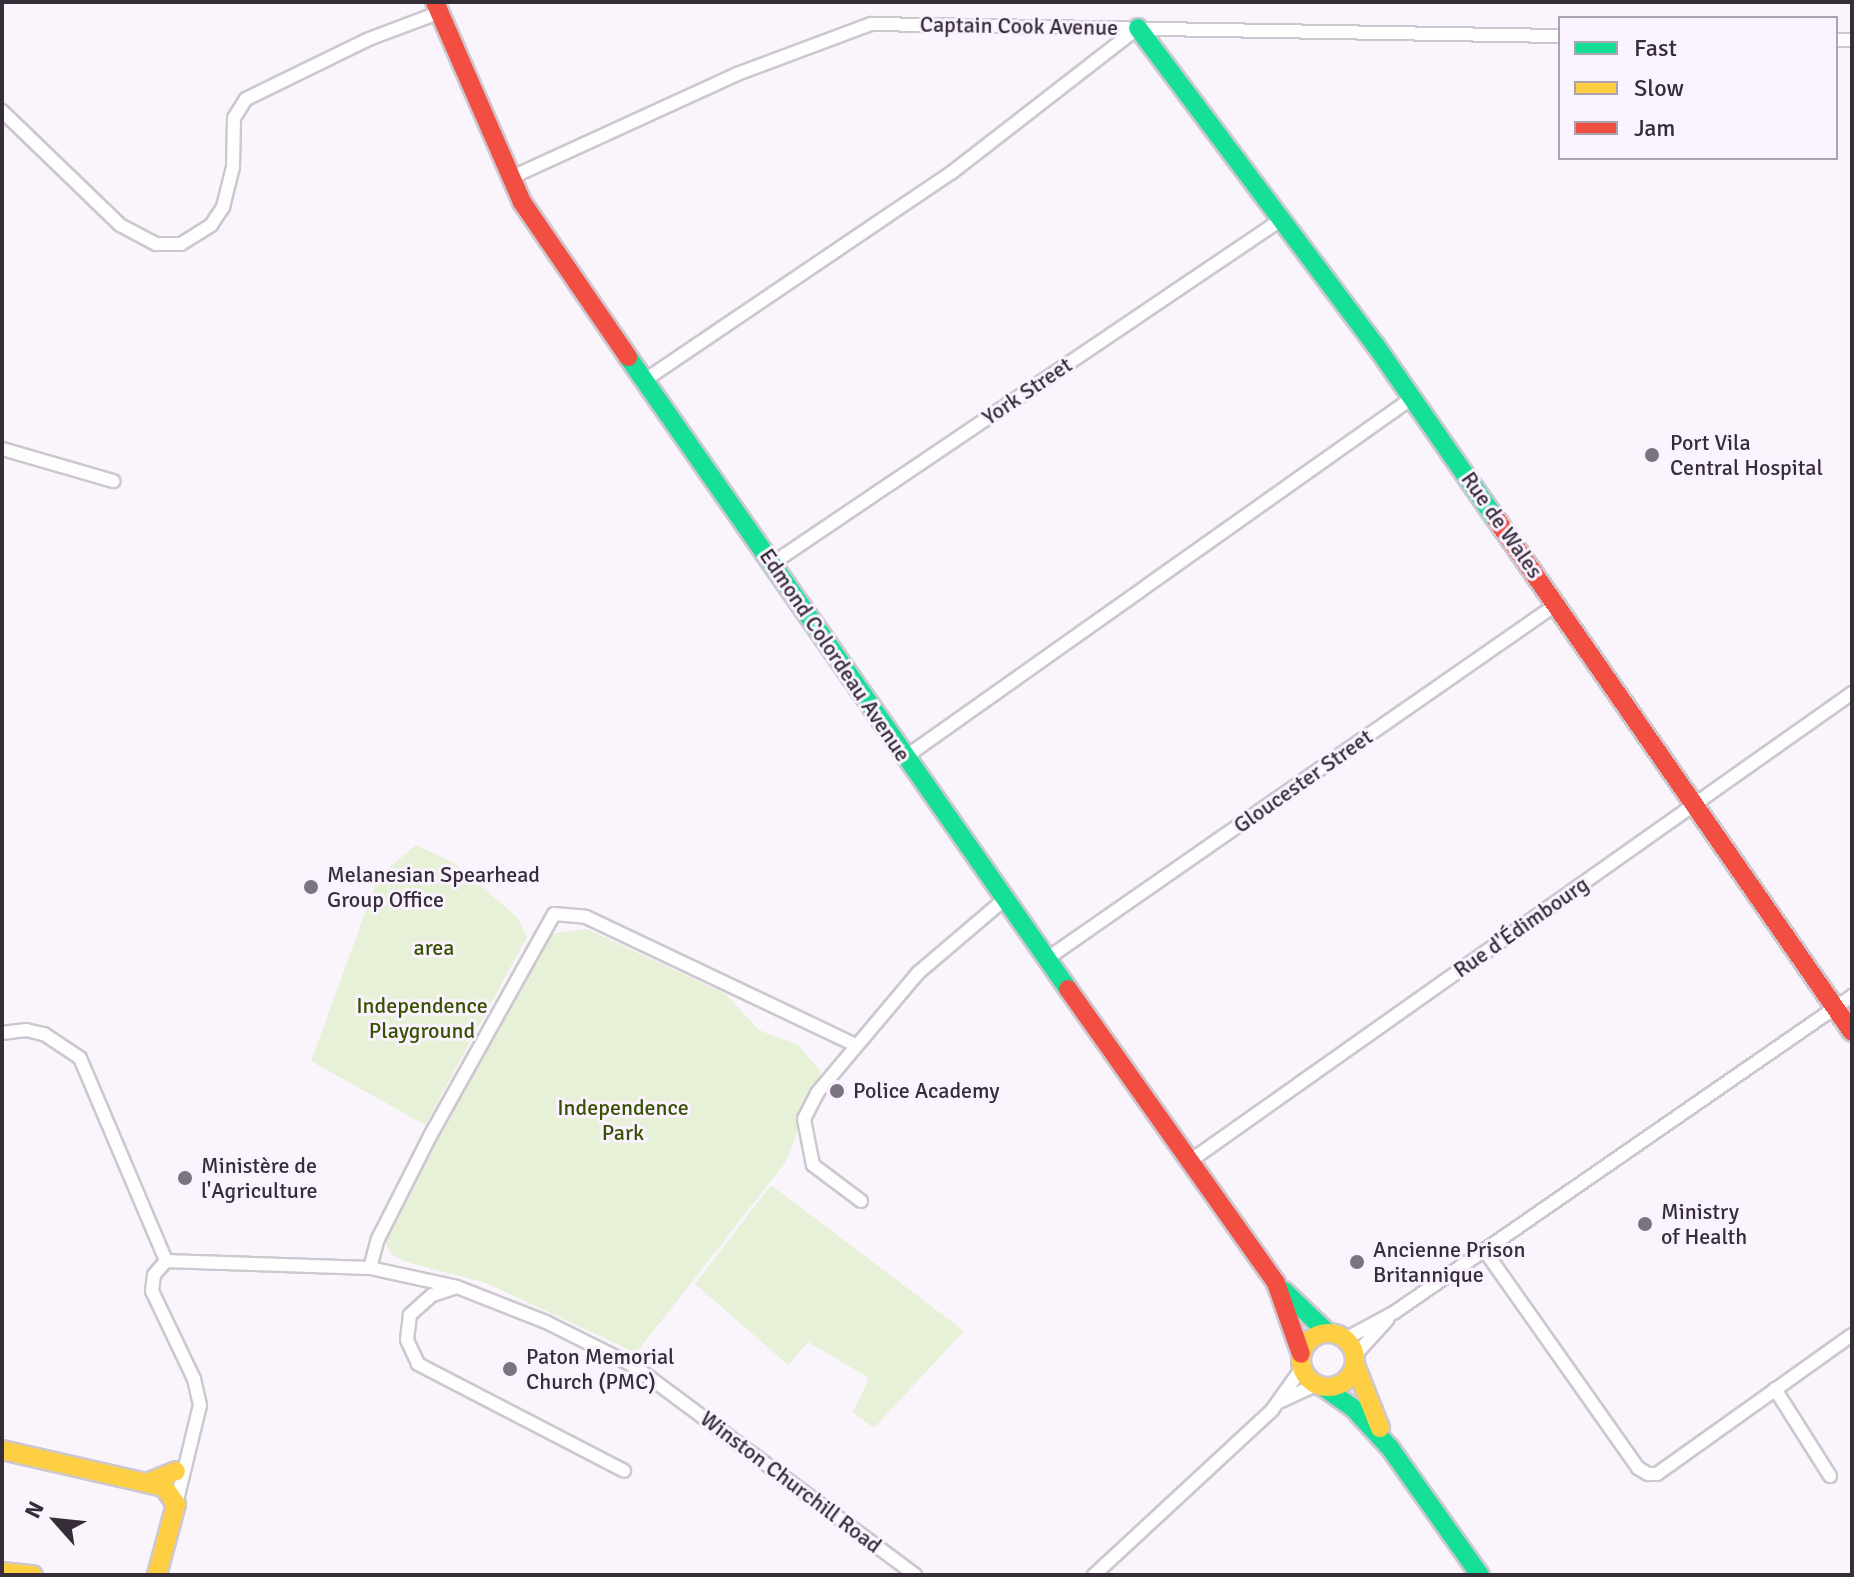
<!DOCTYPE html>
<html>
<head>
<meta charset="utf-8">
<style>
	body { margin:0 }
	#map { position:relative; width:1854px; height:1577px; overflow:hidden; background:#faf5fc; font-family:Signika,sans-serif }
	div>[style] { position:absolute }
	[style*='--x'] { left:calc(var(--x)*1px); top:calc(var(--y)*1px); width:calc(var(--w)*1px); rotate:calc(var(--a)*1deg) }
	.green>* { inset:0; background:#e7f1d8 }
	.roads { filter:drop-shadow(2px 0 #cdc7d0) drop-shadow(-2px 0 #cdc7d0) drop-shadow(0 2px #cdc7d0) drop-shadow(0 -2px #cdc7d0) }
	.street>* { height:12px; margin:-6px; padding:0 6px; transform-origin:6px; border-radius:6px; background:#fefeff }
	.fast>* { height:18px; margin:-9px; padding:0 9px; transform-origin:9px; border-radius:9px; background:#16e098 }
	.slow>* { height:18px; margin:-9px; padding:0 9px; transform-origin:9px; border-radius:9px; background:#ffcf43 }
	.slow>.ring { margin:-9px; padding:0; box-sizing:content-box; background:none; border:18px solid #ffcf43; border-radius:50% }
	.jam>* { height:18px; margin:-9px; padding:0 9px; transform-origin:9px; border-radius:9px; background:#f24e42 }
	.dots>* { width:22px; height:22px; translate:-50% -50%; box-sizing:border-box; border:4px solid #fbf2ff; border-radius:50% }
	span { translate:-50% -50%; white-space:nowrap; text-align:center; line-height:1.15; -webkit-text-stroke:6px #fbf2ff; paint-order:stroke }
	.street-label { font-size:22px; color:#362d39 }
	.poi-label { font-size:22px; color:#362d39 }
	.left { translate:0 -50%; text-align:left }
	.park-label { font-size:22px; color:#395202 }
	.frame { position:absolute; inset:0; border:4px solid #362d39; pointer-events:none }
	.legend { position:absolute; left:1558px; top:16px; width:280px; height:144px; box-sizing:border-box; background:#fbf2ff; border:2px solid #aca3b0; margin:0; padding:10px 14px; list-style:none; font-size:24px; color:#362d39 }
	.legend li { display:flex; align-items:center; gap:16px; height:40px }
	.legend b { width:40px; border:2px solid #aca3b0 }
	.north { position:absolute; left:16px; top:1481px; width:80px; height:80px; -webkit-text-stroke:6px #fbf2ff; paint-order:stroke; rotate:297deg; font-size:22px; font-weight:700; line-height:32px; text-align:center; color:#362d39 }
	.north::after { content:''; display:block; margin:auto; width:28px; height:36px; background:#362d39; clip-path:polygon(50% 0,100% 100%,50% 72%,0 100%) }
</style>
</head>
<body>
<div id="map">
	<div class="green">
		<i style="clip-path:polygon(416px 845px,454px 863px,517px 917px,527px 937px,425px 1125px,311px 1061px,378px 877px)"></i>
		<i style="clip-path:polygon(587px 929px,726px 994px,759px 1030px,798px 1045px,821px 1072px,785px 1163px,636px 1353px,486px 1283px,403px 1261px,390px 1253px,385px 1241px,411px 1182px,549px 934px)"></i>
		<i style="clip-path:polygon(771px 1185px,964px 1331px,874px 1428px,853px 1412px,869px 1378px,808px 1342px,788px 1365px,695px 1284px)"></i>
	</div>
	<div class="roads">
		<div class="street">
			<i style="--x:1836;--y:40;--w:16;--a:0"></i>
			<i style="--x:2;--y:111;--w:164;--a:44"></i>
			<i style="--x:120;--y:225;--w:41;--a:27.8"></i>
			<i style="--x:156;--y:244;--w:25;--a:0"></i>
			<i style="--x:181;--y:244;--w:36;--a:-32"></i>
			<i style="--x:211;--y:225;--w:22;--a:-56"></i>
			<i style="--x:223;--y:207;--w:41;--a:-76"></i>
			<i style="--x:233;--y:167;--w:49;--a:-88.8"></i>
			<i style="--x:234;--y:118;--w:22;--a:-58"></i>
			<i style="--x:246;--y:99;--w:137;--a:-26"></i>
			<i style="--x:369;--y:39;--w:74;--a:-20.6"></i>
			<i style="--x:510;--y:178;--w:250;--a:-24.6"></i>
			<i style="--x:737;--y:74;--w:143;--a:-20.5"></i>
			<i style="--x:871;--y:24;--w:689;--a:1"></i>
			<i style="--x:645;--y:380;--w:369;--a:-34.1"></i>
			<i style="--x:951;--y:173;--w:237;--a:-37.8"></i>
			<i style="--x:2;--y:449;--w:116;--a:16.1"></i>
			<i style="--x:773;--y:563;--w:614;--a:-34.05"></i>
			<i style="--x:904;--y:758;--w:623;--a:-35.32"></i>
			<i style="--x:1048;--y:958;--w:620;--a:-34.82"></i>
			<i style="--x:2;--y:1033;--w:24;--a:-7"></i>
			<i style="--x:26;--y:1030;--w:18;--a:13"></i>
			<i style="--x:44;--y:1034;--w:43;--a:33.7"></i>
			<i style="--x:80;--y:1058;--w:220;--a:67"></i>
			<i style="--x:166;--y:1261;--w:18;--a:131"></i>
			<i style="--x:154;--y:1275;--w:16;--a:97"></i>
			<i style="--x:152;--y:1291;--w:98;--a:64.5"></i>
			<i style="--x:194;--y:1379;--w:27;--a:77"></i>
			<i style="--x:200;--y:1405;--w:102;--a:103.6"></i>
			<i style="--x:1190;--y:1161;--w:811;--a:-35.26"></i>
			<i style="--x:861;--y:1201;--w:60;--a:-143.1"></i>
			<i style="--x:813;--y:1165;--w:47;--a:-101.1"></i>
			<i style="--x:804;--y:1119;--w:29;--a:-63"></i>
			<i style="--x:817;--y:1093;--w:157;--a:-49.9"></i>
			<i style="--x:918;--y:973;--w:116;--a:-40.4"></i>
			<i style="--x:1485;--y:1251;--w:266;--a:54.8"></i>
			<i style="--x:1638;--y:1468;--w:12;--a:31"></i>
			<i style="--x:1648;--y:1474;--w:9;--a:0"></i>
			<i style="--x:1657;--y:1474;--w:239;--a:-35.5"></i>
			<i style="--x:166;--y:1261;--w:204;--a:2"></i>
			<i style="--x:370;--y:1268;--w:89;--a:12.3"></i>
			<i style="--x:457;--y:1287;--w:96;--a:21.5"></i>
			<i style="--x:546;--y:1322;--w:98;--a:26.6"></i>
			<i style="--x:634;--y:1366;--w:350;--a:36.6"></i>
			<i style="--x:370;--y:1268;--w:30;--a:-75"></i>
			<i style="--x:378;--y:1239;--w:115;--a:-63.2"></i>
			<i style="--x:430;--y:1136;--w:254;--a:-60.8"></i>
			<i style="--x:554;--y:914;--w:32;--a:5"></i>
			<i style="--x:586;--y:917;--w:298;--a:25.4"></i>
			<i style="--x:457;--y:1287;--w:26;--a:162"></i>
			<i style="--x:432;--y:1295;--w:30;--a:138"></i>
			<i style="--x:410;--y:1315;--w:25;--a:97"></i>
			<i style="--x:407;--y:1340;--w:26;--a:65"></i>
			<i style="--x:418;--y:1364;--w:232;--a:27.4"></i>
			<i style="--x:1347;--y:1338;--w:55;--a:-28.4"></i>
			<i style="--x:1395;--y:1312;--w:556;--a:-34.66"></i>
			<i style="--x:1357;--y:1353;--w:45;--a:-47.7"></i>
			<i style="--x:1775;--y:1389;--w:103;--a:57.7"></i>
			<i style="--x:1281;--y:1401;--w:38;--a:-25"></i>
			<i style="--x:1094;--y:1575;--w:243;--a:-42.8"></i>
			<i style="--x:1272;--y:1410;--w:52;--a:-54.5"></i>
		</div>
		<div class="fast">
			<i style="--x:1138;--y:28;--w:397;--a:53.2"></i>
			<i style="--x:1376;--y:346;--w:211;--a:55.3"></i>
			<i style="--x:628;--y:357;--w:770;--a:55.15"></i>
			<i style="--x:1284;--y:1291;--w:61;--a:43.7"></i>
			<i style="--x:1323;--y:1387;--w:37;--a:35"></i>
			<i style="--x:1353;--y:1408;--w:54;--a:47.2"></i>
			<i style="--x:1390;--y:1448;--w:156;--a:54.7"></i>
		</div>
		<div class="slow">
			<i class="ring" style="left:1301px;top:1333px;width:36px;height:36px"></i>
			<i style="--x:1355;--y:1365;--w:68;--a:68.4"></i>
			<i style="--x:2;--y:1450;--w:166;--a:12.9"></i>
			<i style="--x:164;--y:1487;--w:21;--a:55"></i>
			<i style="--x:176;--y:1504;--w:73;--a:105"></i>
			<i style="--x:149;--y:1482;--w:29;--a:-22"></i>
			<i style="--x:2;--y:1572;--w:31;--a:6"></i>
		</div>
		<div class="jam">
			<i style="--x:435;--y:2;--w:218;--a:66.5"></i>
			<i style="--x:522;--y:202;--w:188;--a:55.6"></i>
			<i style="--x:1496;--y:519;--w:624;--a:55.24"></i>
			<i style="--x:1068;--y:989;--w:360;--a:54.7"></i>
			<i style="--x:1276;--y:1283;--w:75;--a:70.6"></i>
		</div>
	</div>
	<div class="dots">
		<i style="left:1652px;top:455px;background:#7b737d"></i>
		<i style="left:311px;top:887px;background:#7b737d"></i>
		<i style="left:837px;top:1091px;background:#7b737d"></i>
		<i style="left:185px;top:1178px;background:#7b737d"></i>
		<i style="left:1645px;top:1224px;background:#7b737d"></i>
		<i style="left:1357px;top:1262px;background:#7b737d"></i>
		<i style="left:510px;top:1369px;background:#7b737d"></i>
	</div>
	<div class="street-label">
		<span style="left:1019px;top:26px;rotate:1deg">Captain Cook Avenue</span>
		<span style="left:1027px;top:391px;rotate:-34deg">York Street</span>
		<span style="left:1502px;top:525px;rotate:55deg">Rue de Wales</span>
		<span style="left:835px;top:655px;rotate:56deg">Edmond Colordeau Avenue</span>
		<span style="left:1303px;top:781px;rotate:-35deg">Gloucester Street</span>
		<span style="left:1521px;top:927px;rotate:-35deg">Rue d'Édimbourg</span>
		<span style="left:791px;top:1482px;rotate:37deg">Winston Churchill Road</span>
	</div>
	<div class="poi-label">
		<span class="left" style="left:1670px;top:455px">Port Vila<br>Central Hospital</span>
		<span class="left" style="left:327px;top:887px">Melanesian Spearhead<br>Group Office</span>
		<span class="left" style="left:853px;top:1091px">Police Academy</span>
		<span class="left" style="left:201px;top:1178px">Ministère de<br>l'Agriculture</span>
		<span class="left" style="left:1661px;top:1224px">Ministry<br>of Health</span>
		<span class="left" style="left:1373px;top:1262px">Ancienne Prison<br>Britannique</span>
		<span class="left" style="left:526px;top:1369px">Paton Memorial<br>Church (PMC)</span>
	</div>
	<div class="park-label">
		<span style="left:434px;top:948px">area</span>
		<span style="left:422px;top:1018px">Independence<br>Playground</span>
		<span style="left:623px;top:1120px">Independence<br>Park</span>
	</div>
	<div class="frame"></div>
	<ul class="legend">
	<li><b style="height:10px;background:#16e098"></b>Fast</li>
	<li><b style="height:10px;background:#ffcf43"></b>Slow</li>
	<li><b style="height:10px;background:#f24e42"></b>Jam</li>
	</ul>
	<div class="north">N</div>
</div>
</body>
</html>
